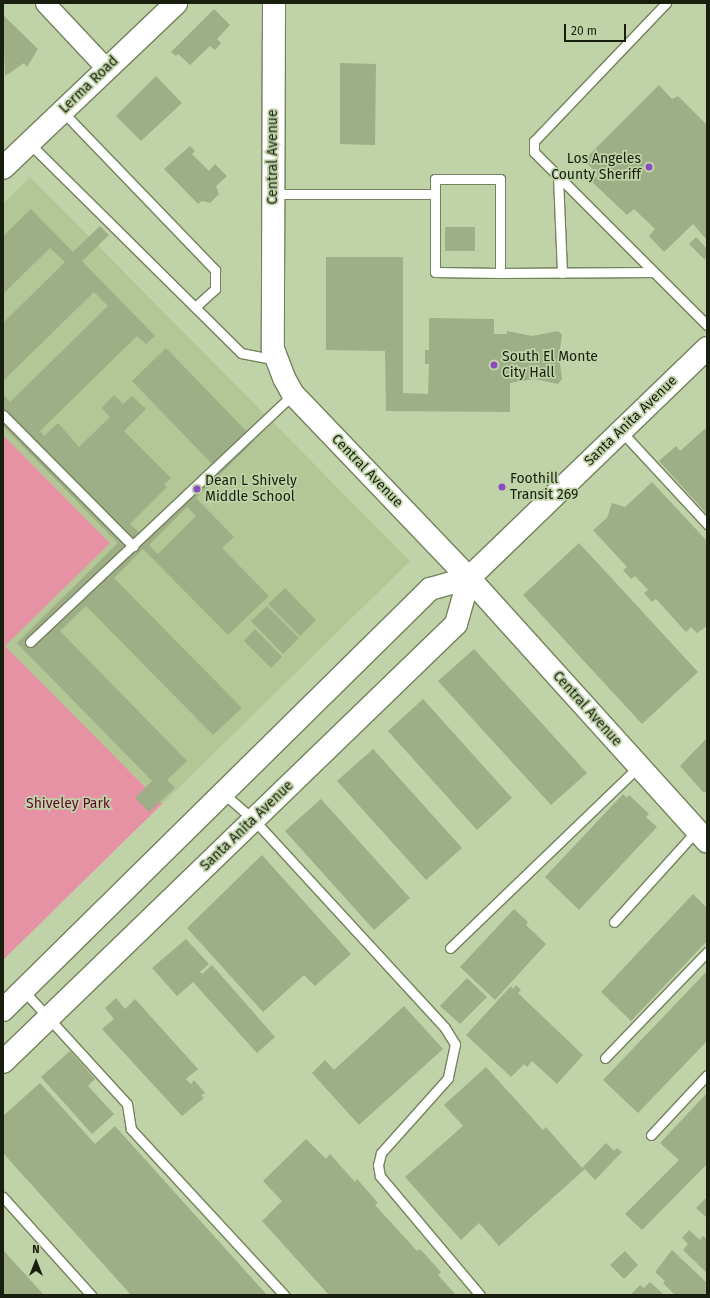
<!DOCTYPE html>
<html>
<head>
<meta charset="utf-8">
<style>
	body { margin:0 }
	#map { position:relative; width:710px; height:1298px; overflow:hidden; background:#c0d2a8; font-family:"Fira Sans",sans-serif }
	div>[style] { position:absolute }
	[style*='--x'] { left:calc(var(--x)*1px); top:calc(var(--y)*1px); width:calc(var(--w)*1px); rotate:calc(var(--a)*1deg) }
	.built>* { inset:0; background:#b3c796 }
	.green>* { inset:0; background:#e692a4 }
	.building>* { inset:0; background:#9eae86 }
	.roads { filter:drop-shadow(1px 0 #73835c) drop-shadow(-1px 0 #73835c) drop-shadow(0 1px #73835c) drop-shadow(0 -1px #73835c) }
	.service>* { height:9px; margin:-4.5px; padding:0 4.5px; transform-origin:4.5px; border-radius:4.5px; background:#fff }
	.minor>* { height:19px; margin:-9.5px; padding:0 9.5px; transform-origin:9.5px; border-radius:9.5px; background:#fff }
	.tertiary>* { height:22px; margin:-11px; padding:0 11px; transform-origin:11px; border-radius:11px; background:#fff }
	.primary>* { height:22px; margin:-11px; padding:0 11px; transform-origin:11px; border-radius:11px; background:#fff }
	.dots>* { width:11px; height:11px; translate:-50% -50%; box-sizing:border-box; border:2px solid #c0d2a8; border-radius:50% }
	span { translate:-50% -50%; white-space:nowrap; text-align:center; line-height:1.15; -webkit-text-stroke:3.5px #c0d2a8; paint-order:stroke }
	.street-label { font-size:14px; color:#181f0f }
	.poi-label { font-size:14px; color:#181f0f }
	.right { translate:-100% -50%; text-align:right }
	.left { translate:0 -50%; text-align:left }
	.park-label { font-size:14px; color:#65052b }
	.frame { position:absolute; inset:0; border:4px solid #181f0f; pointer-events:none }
	.north { position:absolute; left:16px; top:1242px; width:40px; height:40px; -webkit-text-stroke:3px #c0d2a8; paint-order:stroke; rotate:0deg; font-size:11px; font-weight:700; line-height:16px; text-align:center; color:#181f0f }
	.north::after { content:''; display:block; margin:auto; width:14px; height:18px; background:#181f0f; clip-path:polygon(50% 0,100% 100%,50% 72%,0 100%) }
	.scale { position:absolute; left:564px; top:24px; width:62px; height:18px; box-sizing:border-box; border:2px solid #181f0f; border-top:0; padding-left:5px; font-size:12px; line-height:14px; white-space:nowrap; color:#181f0f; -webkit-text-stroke:3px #c0d2a8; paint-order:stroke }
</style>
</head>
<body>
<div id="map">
	<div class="built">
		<i style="clip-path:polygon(30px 177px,410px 561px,162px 804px,5px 646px,110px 543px,3px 435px,3px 204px)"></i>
	</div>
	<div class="green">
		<i style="clip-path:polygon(3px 435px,110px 543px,5px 646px,162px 804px,3px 960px)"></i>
	</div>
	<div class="building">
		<i style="clip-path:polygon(214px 9px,230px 25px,217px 39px,221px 43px,215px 50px,210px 46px,190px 65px,178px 54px,176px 56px,171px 52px)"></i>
		<i style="clip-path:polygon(3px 15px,38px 49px,27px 67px,24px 63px,5px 76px)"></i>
		<i style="clip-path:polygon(340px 63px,376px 64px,375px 145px,340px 144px)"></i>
		<i style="clip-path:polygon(156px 76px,182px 103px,141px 141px,116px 116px)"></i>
		<i style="clip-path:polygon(659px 85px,672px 99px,678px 96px,707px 125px,707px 240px,693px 224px,664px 252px,649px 236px,655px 229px,634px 209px,627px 215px,591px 181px,598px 175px,584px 160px)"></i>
		<i style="clip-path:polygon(190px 146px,195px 151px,192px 154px,209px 171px,215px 164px,227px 176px,216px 186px,219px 194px,210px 203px,202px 201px,198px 204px,164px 169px)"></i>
		<i style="clip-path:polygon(evenodd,31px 209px,73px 252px,100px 226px,109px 235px,82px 261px,155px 336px,146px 344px,137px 336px,40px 431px,44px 436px,58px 423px,79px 447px,110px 417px,102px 408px,114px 395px,123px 404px,132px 396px,146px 409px,124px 431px,171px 478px,164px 485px,167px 487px,130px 524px,141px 534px,212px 464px,132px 381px,166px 348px,255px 440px,196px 498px,234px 537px,222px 548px,269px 596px,228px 635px,143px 549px,114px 578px,242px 708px,213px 735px,86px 606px,60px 631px,187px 761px,167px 780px,175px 788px,149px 812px,135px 798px,152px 781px,17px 643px,118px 543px,3px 426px,3px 394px,10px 402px,108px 306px,94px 292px,3px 381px,3px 323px,65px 262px,50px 248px,3px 294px,3px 236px,31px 209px,187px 507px,196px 516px,158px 554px,149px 545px,187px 507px)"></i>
		<i style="clip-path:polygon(445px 227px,475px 227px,475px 251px,445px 251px)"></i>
		<i style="clip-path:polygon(696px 237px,707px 249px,705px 260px,689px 244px)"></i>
		<i style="clip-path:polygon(326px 257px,403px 257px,403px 393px,428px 394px,429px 364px,425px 364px,425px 350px,429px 350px,429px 318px,494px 319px,494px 334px,507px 334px,507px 331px,532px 336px,558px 331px,562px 335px,559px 356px,562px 379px,558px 384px,534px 379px,510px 383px,510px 412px,386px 411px,385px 351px,326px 350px)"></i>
		<i style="clip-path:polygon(707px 427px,707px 514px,659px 461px,676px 446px,680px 451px)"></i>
		<i style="clip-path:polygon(652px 482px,707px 541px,707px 626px,697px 633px,691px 627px,686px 632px,656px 599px,652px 602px,644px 593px,648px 590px,635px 576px,631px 579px,623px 570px,627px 567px,593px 530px,607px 518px,612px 503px,625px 507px)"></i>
		<i style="clip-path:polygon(579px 543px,698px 672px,642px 724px,523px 595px)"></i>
		<i style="clip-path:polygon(285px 588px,316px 620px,300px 636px,268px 604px)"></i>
		<i style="clip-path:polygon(267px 606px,299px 638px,283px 654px,251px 621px)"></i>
		<i style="clip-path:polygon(255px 629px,282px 657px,271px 668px,244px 641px)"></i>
		<i style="clip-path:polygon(474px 649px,587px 773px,551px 805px,438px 681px)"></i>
		<i style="clip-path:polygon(423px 699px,512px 798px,477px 830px,388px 731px)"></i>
		<i style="clip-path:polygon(707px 738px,707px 792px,703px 792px,680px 766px)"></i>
		<i style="clip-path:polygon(373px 749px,462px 848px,426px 880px,337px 781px)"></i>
		<i style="clip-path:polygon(623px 794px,627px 798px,629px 795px,649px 814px,646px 817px,657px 827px,579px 910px,545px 877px)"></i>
		<i style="clip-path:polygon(321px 799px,410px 898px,374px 930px,285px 831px)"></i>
		<i style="clip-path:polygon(262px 855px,351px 954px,315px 986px,304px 975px,263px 1012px,187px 928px)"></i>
		<i style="clip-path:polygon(693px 894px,707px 908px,707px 941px,631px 1021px,601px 992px)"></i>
		<i style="clip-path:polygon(514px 909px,528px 922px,526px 925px,546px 944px,495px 1000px,460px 967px)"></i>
		<i style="clip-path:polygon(186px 939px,209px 964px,200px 972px,202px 974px,212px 965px,275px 1037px,257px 1053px,193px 982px,177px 996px,152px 968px)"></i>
		<i style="clip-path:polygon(707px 971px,707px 1041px,638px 1113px,603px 1080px)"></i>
		<i style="clip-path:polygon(467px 978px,487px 997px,460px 1024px,440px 1006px)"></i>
		<i style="clip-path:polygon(516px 985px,521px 990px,518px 993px,583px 1055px,557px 1084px,532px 1061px,527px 1067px,524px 1064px,511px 1077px,466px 1035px,511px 986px,513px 989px)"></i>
		<i style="clip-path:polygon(116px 998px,125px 1009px,135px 999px,198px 1069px,186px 1079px,191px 1084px,194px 1080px,205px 1093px,201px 1095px,204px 1098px,182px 1116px,102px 1029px,114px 1019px,105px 1008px)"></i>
		<i style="clip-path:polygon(404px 1006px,443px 1049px,359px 1125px,312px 1073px,325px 1060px,334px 1070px)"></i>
		<i style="clip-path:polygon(70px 1051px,95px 1079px,88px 1086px,114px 1114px,92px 1134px,41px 1077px)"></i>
		<i style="clip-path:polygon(486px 1067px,543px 1130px,546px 1127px,582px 1168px,606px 1143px,614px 1151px,617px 1148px,622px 1152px,595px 1180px,585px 1169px,499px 1246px,479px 1223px,461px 1240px,405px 1177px,463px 1126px,444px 1105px)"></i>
		<i style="clip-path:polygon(40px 1083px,95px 1144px,115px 1126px,267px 1295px,131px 1295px,3px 1153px,3px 1116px)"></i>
		<i style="clip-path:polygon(707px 1093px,707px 1164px,642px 1230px,625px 1214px,679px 1160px,660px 1143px)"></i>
		<i style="clip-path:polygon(306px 1139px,326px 1159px,330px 1154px,355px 1182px,357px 1179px,378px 1203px,375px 1205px,417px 1251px,420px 1249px,441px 1272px,438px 1275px,456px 1295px,329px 1295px,262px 1221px,282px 1201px,263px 1181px)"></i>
		<i style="clip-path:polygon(707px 1197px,707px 1218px,696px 1208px)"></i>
		<i style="clip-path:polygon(689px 1230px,700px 1240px,703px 1236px,707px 1239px,707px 1273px,683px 1250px,688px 1244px,682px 1238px)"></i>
		<i style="clip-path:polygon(3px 1250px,44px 1295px,3px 1295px)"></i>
		<i style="clip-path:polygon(672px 1250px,707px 1283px,707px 1295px,675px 1295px,663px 1283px,665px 1281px,655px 1272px)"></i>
		<i style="clip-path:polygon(625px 1251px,638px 1265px,624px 1279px,610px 1265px)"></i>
		<i style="clip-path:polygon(650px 1282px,664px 1295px,630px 1295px,640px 1285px,644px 1288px)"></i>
	</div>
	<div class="roads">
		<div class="service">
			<i style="--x:666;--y:3;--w:191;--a:133.7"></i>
			<i style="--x:534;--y:141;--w:11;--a:90"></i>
			<i style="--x:534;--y:152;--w:245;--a:45"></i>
			<i style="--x:62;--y:111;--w:221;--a:46.1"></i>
			<i style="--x:215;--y:270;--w:19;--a:90"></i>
			<i style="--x:215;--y:289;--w:27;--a:138"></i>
			<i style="--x:29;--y:143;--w:298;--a:44.7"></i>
			<i style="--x:241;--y:353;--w:36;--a:11"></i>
			<i style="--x:558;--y:177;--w:96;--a:87.6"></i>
			<i style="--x:435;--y:179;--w:65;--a:0"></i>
			<i style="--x:500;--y:179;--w:94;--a:90"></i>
			<i style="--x:500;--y:273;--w:65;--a:-179.1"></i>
			<i style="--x:435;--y:272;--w:93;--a:-90"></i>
			<i style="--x:273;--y:194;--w:162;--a:0"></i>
			<i style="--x:500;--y:273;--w:152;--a:-0.4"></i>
			<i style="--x:3;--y:415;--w:185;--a:45.2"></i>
			<i style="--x:621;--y:431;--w:127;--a:47.2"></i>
			<i style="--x:30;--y:642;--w:361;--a:-43.3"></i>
			<i style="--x:223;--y:793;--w:41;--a:41.1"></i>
			<i style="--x:254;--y:820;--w:282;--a:47.4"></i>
			<i style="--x:445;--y:1028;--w:19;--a:58"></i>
			<i style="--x:455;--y:1044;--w:35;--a:102"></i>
			<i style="--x:448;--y:1078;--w:101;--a:131.8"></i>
			<i style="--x:381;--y:1153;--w:12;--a:104"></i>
			<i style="--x:378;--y:1165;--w:11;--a:80"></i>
			<i style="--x:380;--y:1176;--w:155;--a:50"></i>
			<i style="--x:614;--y:922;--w:124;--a:-47.9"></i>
			<i style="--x:450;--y:948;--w:262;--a:-43.9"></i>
			<i style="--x:23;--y:990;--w:154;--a:47.6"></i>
			<i style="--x:127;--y:1104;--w:25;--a:81"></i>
			<i style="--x:131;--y:1129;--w:226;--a:47.3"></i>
			<i style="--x:605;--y:1058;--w:147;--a:-46.1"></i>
			<i style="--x:651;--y:1135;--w:82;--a:-47"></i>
			<i style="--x:3;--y:1197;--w:132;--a:48.1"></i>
		</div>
		<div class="minor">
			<i style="--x:45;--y:3;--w:89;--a:46.8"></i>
		</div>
		<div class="tertiary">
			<i style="--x:274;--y:3;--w:346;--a:90.2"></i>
			<i style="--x:273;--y:349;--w:31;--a:69"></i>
			<i style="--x:284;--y:378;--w:18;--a:61"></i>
			<i style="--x:293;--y:394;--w:255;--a:46.3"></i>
			<i style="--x:469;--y:578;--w:355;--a:47.9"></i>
			<i style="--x:3;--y:168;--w:239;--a:-43.6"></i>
		</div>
		<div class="primary">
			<i style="--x:3;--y:1010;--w:600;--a:-44.59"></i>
			<i style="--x:430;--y:589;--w:41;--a:-15.8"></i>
			<i style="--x:469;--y:578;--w:331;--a:-44"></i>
			<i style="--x:3;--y:1062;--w:630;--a:-44.04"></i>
			<i style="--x:456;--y:624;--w:48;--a:-74.2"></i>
		</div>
	</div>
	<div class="dots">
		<i style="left:649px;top:167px;background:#8b4cc2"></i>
		<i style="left:494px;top:365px;background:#8b4cc2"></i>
		<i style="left:502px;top:487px;background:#8b4cc2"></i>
		<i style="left:197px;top:489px;background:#8b4cc2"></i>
	</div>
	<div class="street-label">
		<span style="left:89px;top:85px;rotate:-44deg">Lerma Road</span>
		<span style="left:273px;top:157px;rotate:-90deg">Central Avenue</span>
		<span style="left:631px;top:421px;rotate:-44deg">Santa Anita Avenue</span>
		<span style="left:367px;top:471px;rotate:46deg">Central Avenue</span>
		<span style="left:587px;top:709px;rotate:48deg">Central Avenue</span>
		<span style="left:247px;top:826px;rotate:-44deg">Santa Anita Avenue</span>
	</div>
	<div class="poi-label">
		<span class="right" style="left:641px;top:167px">Los Angeles<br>County Sheriff</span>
		<span class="left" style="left:502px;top:365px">South El Monte<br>City Hall</span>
		<span class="left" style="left:510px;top:487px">Foothill<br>Transit 269</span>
		<span class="left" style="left:205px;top:489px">Dean L Shively<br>Middle School</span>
	</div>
	<div class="park-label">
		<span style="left:68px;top:804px">Shiveley Park</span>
	</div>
	<div class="frame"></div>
	<div class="north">N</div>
	<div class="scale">20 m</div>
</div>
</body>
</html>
